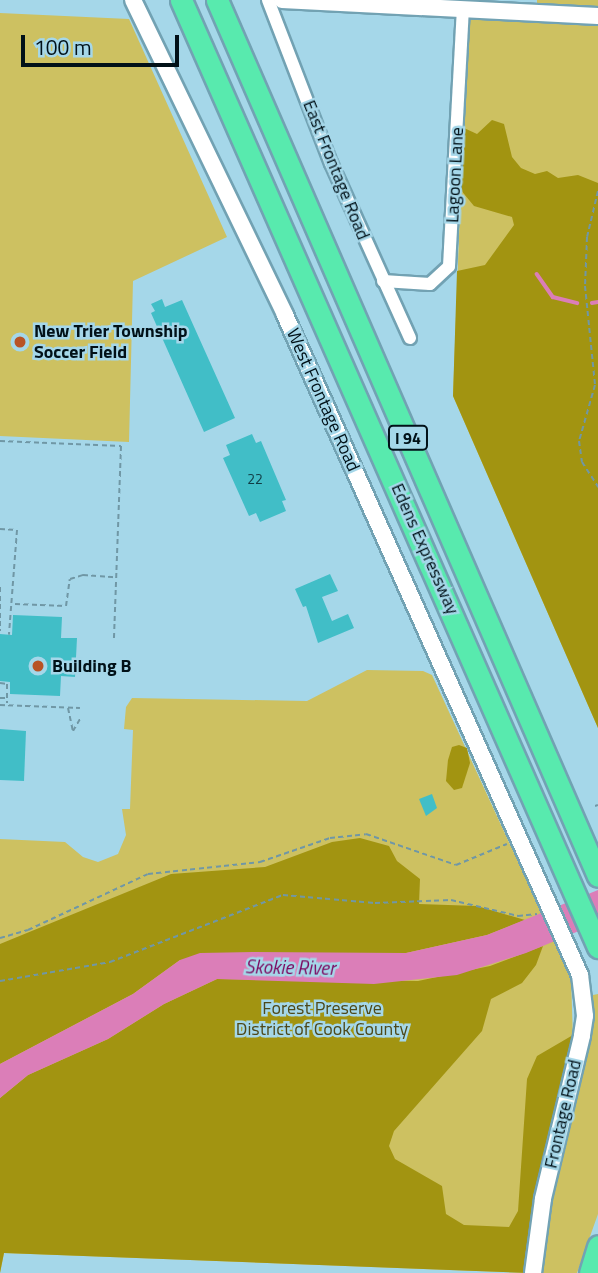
<!DOCTYPE html>
<html>
<head>
<meta charset="utf-8">
<style>
	body { margin:0 }
	#map { position:relative; width:598px; height:1273px; overflow:hidden; background:#a5d7e9; font-family:"Titillium Web",sans-serif }
	div>[style] { position:absolute }
	[style*='--x'] { left:calc(var(--x)*1px); top:calc(var(--y)*1px); width:calc(var(--w)*1px); rotate:calc(var(--a)*1deg) }
	.green>* { inset:0; background:#cdc161 }
	.forest>* { inset:0; background:#a29411 }
	.water>* { inset:0; background:#db7eb8 }
	.stream>* { height:3.5px; margin:-1.75px; padding:0 1.75px; transform-origin:1.75px; border-radius:1.75px; background:#db7eb8 }
	.building>* { inset:0; background:#41bec7 }
	.path>* { height:2px; margin-top:-1px; transform-origin:0; background:repeating-linear-gradient(90deg,#7097a5 0 5px,transparent 0 8.5px) }
	.roads { filter:drop-shadow(2px 0 #72a2b3) drop-shadow(-2px 0 #72a2b3) drop-shadow(0 2px #72a2b3) drop-shadow(0 -2px #72a2b3) }
	.street>* { height:12px; margin:-6px; padding:0 6px; transform-origin:6px; border-radius:6px; background:#fff }
	.secondary>* { height:16px; margin:-8px; padding:0 8px; transform-origin:8px; border-radius:8px; background:#fff }
	.highway>* { height:21px; margin:-10.5px; padding:0 10.5px; transform-origin:10.5px; border-radius:10.5px; background:#58eaae }
	.dots>* { width:19px; height:19px; translate:-50% -50%; box-sizing:border-box; border:4px solid #a5d7e9; border-radius:50% }
	span { translate:-50% -50%; white-space:nowrap; text-align:center; line-height:1.15; -webkit-text-stroke:5px #a5d7e9; paint-order:stroke }
	.number-label { font-size:14px; color:#113c44 }
	.number-label span { -webkit-text-stroke-width:0 }
	.shield-label span { padding:2px 5px; background:#a5d7e9; border:2px solid; border-radius:5px; -webkit-text-stroke-width:0 }
	.shield-label { font-size:16px; color:#011118; font-weight:700 }
	.street-label { font-size:18px; color:#011118 }
	.poi-label { font-size:18px; color:#011118; font-weight:700 }
	.left { translate:0 -50%; text-align:left }
	.park-label { font-size:18px; color:#4d4819 }
	.water-label { font-size:19px; color:#7a035c; font-style:italic }
	.scale { position:absolute; left:21px; top:35px; width:158px; height:32px; box-sizing:border-box; border:4px solid #011118; border-top:0; padding-left:9px; font-size:21px; line-height:24px; white-space:nowrap; color:#011118; -webkit-text-stroke:5px #a5d7e9; paint-order:stroke }
</style>
</head>
<body>
<div id="map">
	<div class="green">
		<i style="clip-path:polygon(537px 0,598px 0,598px 8px,537px 5px)"></i>
		<i style="clip-path:polygon(0 13px,129px 19px,227px 237px,133px 281px,129px 442px,0 436px)"></i>
		<i style="clip-path:polygon(474px 16px,598px 21px,598px 728px,453px 396px,467px 24px)"></i>
		<i style="clip-path:polygon(367px 670px,423px 671px,432px 675px,571px 977px,573px 1040px,533px 1209px,528px 1273px,4px 1253px,0 1273px,0 839px,65px 842px,83px 857px,98px 862px,118px 854px,126px 835px,122px 809px,130px 809px,133px 730px,124px 729px,126px 707px,132px 698px,307px 701px)"></i>
		<i style="clip-path:polygon(598px 994px,598px 1214px,577px 1273px,541px 1273px,550px 1195px,583px 1067px,593px 995px)"></i>
	</div>
	<div class="forest">
		<i style="clip-path:polygon(492px 120px,504px 124px,512px 157px,521px 168px,535px 174px,547px 171px,558px 178px,578px 175px,598px 183px,598px 728px,453px 396px,457px 271px,485px 265px,514px 225px,512px 217px,474px 206px,460px 189px,464px 128px,477px 134px)"></i>
		<i style="clip-path:polygon(459px 745px,467px 748px,470px 763px,462px 788px,454px 790px,446px 781px,448px 760px,452px 747px)"></i>
		<i style="clip-path:polygon(360px 838px,389px 846px,397px 861px,420px 879px,419px 904px,477px 906px,525px 920px,487px 935px,406px 953px,180px 960px,133px 994px,0 1064px,0 944px,171px 874px,265px 867px,332px 842px)"></i>
		<i style="clip-path:polygon(543px 946px,536px 965px,522px 983px,491px 999px,482px 1031px,394px 1131px,389px 1146px,395px 1159px,442px 1186px,446px 1214px,464px 1225px,509px 1227px,518px 1211px,527px 1079px,537px 1056px,573px 1035px,533px 1209px,528px 1273px,4px 1253px,0 1273px,0 1098px,28px 1075px,108px 1039px,164px 1004px,217px 979px,418px 981px,490px 966px)"></i>
	</div>
	<div class="water">
		<i style="clip-path:polygon(598px 890px,598px 923px,526px 953px,457px 975px,374px 984px,217px 979px,164px 1004px,108px 1039px,28px 1075px,0 1098px,0 1064px,133px 994px,180px 960px,200px 953px,253px 952px,406px 953px,487px 935px)"></i>
	</div>
	<div class="stream">
		<i style="--x:537;--y:274;--w:28;--a:55"></i>
		<i style="--x:553;--y:297;--w:25;--a:14"></i>
		<i style="--x:592;--y:303;--w:6;--a:-9"></i>
	</div>
	<div class="building">
		<i style="clip-path:polygon(162px 299px,165px 307px,182px 300px,235px 418px,204px 432px,151px 313px,155px 311px,151px 304px)"></i>
		<i style="clip-path:polygon(252px 434px,256px 443px,261px 441px,286px 500px,282px 501px,286px 511px,260px 522px,256px 513px,249px 516px,223px 458px,230px 455px,226px 445px)"></i>
		<i style="clip-path:polygon(330px 574px,338px 591px,322px 597px,332px 621px,348px 614px,354px 628px,318px 643px,306px 606px,303px 607px,295px 589px)"></i>
		<i style="clip-path:polygon(13px 615px,62px 617px,61px 638px,77px 638px,75px 677px,61px 676px,60px 696px,10px 694px,10px 682px,0 681px,0 634px,12px 635px)"></i>
		<i style="clip-path:polygon(0 729px,26px 731px,24px 781px,0 780px)"></i>
		<i style="clip-path:polygon(432px 794px,437px 808px,426px 816px,419px 799px)"></i>
	</div>
	<div class="path">
		<i style="--x:598;--y:191;--w:47;--a:103.4"></i>
		<i style="--x:587;--y:237;--w:49;--a:92.3"></i>
		<i style="--x:585;--y:286;--w:100;--a:84.2"></i>
		<i style="--x:595;--y:385;--w:58;--a:105.9"></i>
		<i style="--x:579;--y:441;--w:21;--a:82"></i>
		<i style="--x:582;--y:462;--w:30;--a:57"></i>
		<i style="--x:0;--y:441;--w:121;--a:2.4"></i>
		<i style="--x:121;--y:446;--w:195;--a:92.1"></i>
		<i style="--x:0;--y:529;--w:17;--a:3"></i>
		<i style="--x:17;--y:530;--w:105;--a:94.4"></i>
		<i style="--x:0;--y:587;--w:44;--a:90"></i>
		<i style="--x:15;--y:604;--w:51;--a:2.2"></i>
		<i style="--x:66;--y:606;--w:27;--a:-82"></i>
		<i style="--x:70;--y:579;--w:14;--a:-17"></i>
		<i style="--x:83;--y:575;--w:32;--a:4"></i>
		<i style="--x:0;--y:683;--w:7;--a:8"></i>
		<i style="--x:7;--y:684;--w:19;--a:90"></i>
		<i style="--x:0;--y:698;--w:6;--a:0"></i>
		<i style="--x:0;--y:705;--w:80;--a:2.1"></i>
		<i style="--x:68;--y:708;--w:24;--a:78"></i>
		<i style="--x:73;--y:731;--w:14;--a:-60"></i>
		<i style="--x:595;--y:806;--w:3;--a:-18"></i>
		<i style="--x:0;--y:938;--w:29;--a:-16"></i>
		<i style="--x:28;--y:930;--w:132;--a:-25"></i>
		<i style="--x:148;--y:874;--w:113;--a:-6.1"></i>
		<i style="--x:260;--y:862;--w:74;--a:-18.9"></i>
		<i style="--x:330;--y:838;--w:36;--a:-6"></i>
		<i style="--x:366;--y:834;--w:95;--a:19"></i>
		<i style="--x:456;--y:865;--w:55;--a:-22.4"></i>
		<i style="--x:0;--y:981;--w:112;--a:-9.8"></i>
		<i style="--x:110;--y:962;--w:186;--a:-21.2"></i>
		<i style="--x:283;--y:895;--w:92;--a:5"></i>
		<i style="--x:375;--y:903;--w:76;--a:-2.3"></i>
		<i style="--x:451;--y:900;--w:69;--a:13.4"></i>
		<i style="--x:518;--y:916;--w:19;--a:-6"></i>
	</div>
	<div class="roads">
		<div class="street">
			<i style="--x:268;--y:0;--w:175;--a:68.9"></i>
			<i style="--x:331;--y:163;--w:192;--a:65.7"></i>
			<i style="--x:383;--y:281;--w:47;--a:3.7"></i>
			<i style="--x:430;--y:284;--w:26;--a:-43"></i>
			<i style="--x:449;--y:266;--w:257;--a:-86.9"></i>
		</div>
		<div class="secondary">
			<i style="--x:133;--y:0;--w:350;--a:64.2"></i>
			<i style="--x:285;--y:315;--w:723;--a:65.92"></i>
			<i style="--x:580;--y:975;--w:41;--a:83"></i>
			<i style="--x:585;--y:1016;--w:20;--a:99"></i>
			<i style="--x:582;--y:1036;--w:168;--a:103.5"></i>
			<i style="--x:543;--y:1199;--w:75;--a:97.7"></i>
			<i style="--x:282;--y:0;--w:316;--a:2.9"></i>
		</div>
		<div class="highway">
			<i style="--x:181;--y:0;--w:1035;--a:66.23"></i>
			<i style="--x:217;--y:0;--w:955;--a:66.49"></i>
			<i style="--x:590;--y:1273;--w:28;--a:-73"></i>
		</div>
	</div>
	<div class="dots">
		<i style="left:20px;top:342px;background:#b85325"></i>
		<i style="left:38px;top:666px;background:#b85325"></i>
	</div>
	<div class="number-label">
		<span style="left:255px;top:479px">22</span>
	</div>
	<div class="shield-label">
		<span style="left:408px;top:438px">I 94</span>
	</div>
	<div class="street-label">
		<span style="left:336px;top:170px;rotate:68deg">East Frontage Road</span>
		<span style="left:455px;top:175px;rotate:-87deg">Lagoon Lane</span>
		<span style="left:323px;top:400px;rotate:66deg">West Frontage Road</span>
		<span style="left:425px;top:549px;rotate:66deg">Edens Expressway</span>
		<span style="left:563px;top:1114px;rotate:-77deg">Frontage Road</span>
	</div>
	<div class="poi-label">
		<span class="left" style="left:34px;top:342px">New Trier Township<br>Soccer Field</span>
		<span class="left" style="left:52px;top:666px">Building B</span>
	</div>
	<div class="park-label">
		<span style="left:322px;top:1019px">Forest Preserve<br>District of Cook County</span>
	</div>
	<div class="water-label">
		<span style="left:290px;top:967px;rotate:1deg">Skokie River</span>
	</div>
	<div class="scale">100 m</div>
</div>
</body>
</html>
